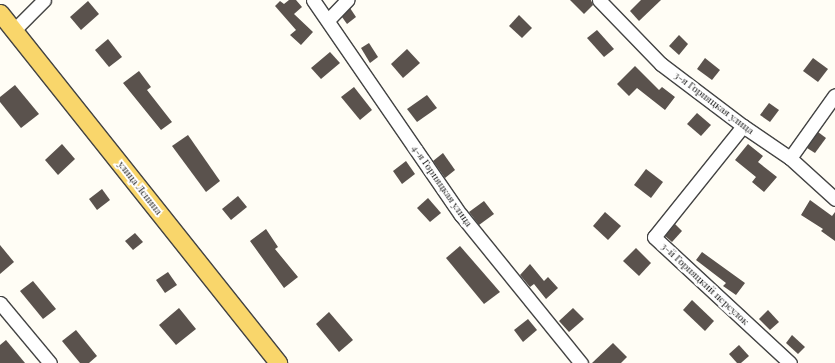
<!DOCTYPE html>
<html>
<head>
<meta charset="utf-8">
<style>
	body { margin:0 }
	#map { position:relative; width:835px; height:363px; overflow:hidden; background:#fffdf5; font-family:"Playfair Display",serif }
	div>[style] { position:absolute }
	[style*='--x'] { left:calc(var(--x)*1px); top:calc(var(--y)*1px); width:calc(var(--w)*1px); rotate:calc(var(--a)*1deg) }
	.building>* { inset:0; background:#5a524d }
	.roads { filter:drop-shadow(1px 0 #444) drop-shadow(-1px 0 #444) drop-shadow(0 1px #444) drop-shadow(0 -1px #444) }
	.minor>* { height:13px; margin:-6.5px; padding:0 6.5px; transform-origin:6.5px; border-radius:6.5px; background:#fff }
	.major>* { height:17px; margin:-8.5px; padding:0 8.5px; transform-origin:8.5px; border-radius:8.5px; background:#f9d66b }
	span { translate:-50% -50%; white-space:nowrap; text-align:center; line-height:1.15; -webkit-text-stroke:4px #fff; paint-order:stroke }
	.street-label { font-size:10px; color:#111 }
</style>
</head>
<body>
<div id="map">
	<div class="building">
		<i style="clip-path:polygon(289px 0,296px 0,302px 7px,294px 14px,313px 32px,301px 45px,290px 35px,296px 30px,275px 6px,280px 1px,284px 4px)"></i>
		<i style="clip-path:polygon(570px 0,591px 0,593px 5px,584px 14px)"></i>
		<i style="clip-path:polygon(641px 0,661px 0,639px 21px,630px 11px)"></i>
		<i style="clip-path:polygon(88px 1px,99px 14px,81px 30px,70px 17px)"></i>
		<i style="clip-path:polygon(350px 8px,356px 17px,347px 24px,342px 17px)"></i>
		<i style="clip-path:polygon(519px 15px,532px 28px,522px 38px,509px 26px)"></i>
		<i style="clip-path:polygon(597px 30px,614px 49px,604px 57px,587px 38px)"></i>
		<i style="clip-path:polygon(679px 35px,688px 44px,679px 55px,669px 46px)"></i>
		<i style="clip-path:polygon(108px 39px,122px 57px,109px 67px,95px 50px)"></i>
		<i style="clip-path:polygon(369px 43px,378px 57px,370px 63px,361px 48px)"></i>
		<i style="clip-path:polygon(407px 49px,420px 63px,403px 78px,391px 64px)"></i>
		<i style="clip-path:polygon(330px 52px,340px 63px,321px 79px,311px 68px)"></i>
		<i style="clip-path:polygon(705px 58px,720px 70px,712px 80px,697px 69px)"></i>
		<i style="clip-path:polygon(813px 58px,828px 69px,818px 82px,803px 71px)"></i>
		<i style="clip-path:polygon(635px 66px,659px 90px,662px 87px,675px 97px,665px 110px,637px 88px,629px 96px,617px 84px)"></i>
		<i style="clip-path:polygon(139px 71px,151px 87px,147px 90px,172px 122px,161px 130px,123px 83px)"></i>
		<i style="clip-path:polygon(15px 85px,39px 114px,21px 128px,0 102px,0 97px)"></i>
		<i style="clip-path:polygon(354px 87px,372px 110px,360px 120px,341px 97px)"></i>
		<i style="clip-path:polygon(427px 95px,437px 108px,417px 122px,407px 109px)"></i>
		<i style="clip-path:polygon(769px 103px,779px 110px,770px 122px,760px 115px)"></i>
		<i style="clip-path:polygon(697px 113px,711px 125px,701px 136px,687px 124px)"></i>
		<i style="clip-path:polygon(818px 132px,826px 138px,815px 153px,807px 148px)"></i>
		<i style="clip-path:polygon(188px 135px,220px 181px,206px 192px,172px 146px)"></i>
		<i style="clip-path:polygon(62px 144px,75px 159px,58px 175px,45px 160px)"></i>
		<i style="clip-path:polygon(748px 144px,763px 156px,758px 162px,777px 177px,764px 192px,752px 182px,756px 177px,735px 160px)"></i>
		<i style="clip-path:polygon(443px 153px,455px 170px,445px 178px,433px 161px)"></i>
		<i style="clip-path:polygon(406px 161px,415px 174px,402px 184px,393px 171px)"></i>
		<i style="clip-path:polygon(646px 169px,663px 182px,651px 198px,634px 185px)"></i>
		<i style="clip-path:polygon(102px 189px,110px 200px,97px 210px,89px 199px)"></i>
		<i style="clip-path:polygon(238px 196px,247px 207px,231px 220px,222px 209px)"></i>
		<i style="clip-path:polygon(428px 198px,441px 213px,430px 222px,417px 208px)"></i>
		<i style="clip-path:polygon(810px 200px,832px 216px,835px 212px,835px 241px,821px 231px,823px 229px,801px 215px)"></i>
		<i style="clip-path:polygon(484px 201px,494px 214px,479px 225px,469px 212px)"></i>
		<i style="clip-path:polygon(605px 212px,621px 226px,608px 240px,593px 226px)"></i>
		<i style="clip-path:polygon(675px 224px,682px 231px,672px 242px,665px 236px)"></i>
		<i style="clip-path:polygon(266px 229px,278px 247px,275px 249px,298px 277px,284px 288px,250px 241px)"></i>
		<i style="clip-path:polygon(135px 233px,143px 242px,133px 250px,125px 241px)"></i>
		<i style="clip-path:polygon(0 245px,14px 262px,0 274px)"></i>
		<i style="clip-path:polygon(460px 246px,500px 292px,484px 304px,446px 258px)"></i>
		<i style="clip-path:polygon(636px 248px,651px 263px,639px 276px,623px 261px)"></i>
		<i style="clip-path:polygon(702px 252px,745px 283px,736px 295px,723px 286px,726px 283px,696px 260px)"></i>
		<i style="clip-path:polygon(530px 264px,544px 281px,548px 277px,558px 288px,546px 299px,534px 284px,530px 287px,520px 275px)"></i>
		<i style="clip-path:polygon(168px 272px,177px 285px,165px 293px,156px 280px)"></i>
		<i style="clip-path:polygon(33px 281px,56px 309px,43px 319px,20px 291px)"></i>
		<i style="clip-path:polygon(692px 300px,714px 321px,705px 331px,683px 310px)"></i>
		<i style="clip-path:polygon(179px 308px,196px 329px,176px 345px,159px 325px)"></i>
		<i style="clip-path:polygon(573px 308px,584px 319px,569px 332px,559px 321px)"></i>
		<i style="clip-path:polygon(768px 310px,779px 322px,770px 330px,759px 319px)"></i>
		<i style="clip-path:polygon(329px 312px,353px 340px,339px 352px,316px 324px)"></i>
		<i style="clip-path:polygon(528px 319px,537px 330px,523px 342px,514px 330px)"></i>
		<i style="clip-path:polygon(76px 330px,97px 356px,89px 363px,80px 363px,62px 341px)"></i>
		<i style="clip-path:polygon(792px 335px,805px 347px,798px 354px,786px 343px)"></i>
		<i style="clip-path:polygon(6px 340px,25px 363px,0 363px,0 345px)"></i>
		<i style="clip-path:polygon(613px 343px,627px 357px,621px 363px,592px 363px)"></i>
		<i style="clip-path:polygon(739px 345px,749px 356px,741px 363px,737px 363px,729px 354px)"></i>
	</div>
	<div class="roads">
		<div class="minor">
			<i style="--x:313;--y:0;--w:261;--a:55.5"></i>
			<i style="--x:461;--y:215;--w:191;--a:51"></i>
			<i style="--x:599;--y:0;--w:89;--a:45.9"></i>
			<i style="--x:661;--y:64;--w:103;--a:37.1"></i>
			<i style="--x:743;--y:126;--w:57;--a:34.2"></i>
			<i style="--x:790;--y:158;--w:61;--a:42.3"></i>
			<i style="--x:328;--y:20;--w:28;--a:-46"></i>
			<i style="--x:15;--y:29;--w:41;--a:-45"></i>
			<i style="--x:743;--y:126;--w:142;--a:128.7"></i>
			<i style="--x:654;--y:237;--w:185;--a:42.8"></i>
			<i style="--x:790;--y:158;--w:77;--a:-54.5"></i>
			<i style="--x:0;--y:303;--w:78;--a:50.2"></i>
		</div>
		<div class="major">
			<i style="--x:0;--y:13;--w:447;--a:51.5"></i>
		</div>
	</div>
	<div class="street-label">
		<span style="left:714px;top:103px;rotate:37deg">3-я Горняцкая улица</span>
		<span style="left:442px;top:186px;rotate:55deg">4-я Горняцкая улица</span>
		<span style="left:140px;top:188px;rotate:52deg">улица Ленина</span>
		<span style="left:705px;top:284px;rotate:43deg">3-й Горняцкий переулок</span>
	</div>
</div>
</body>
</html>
